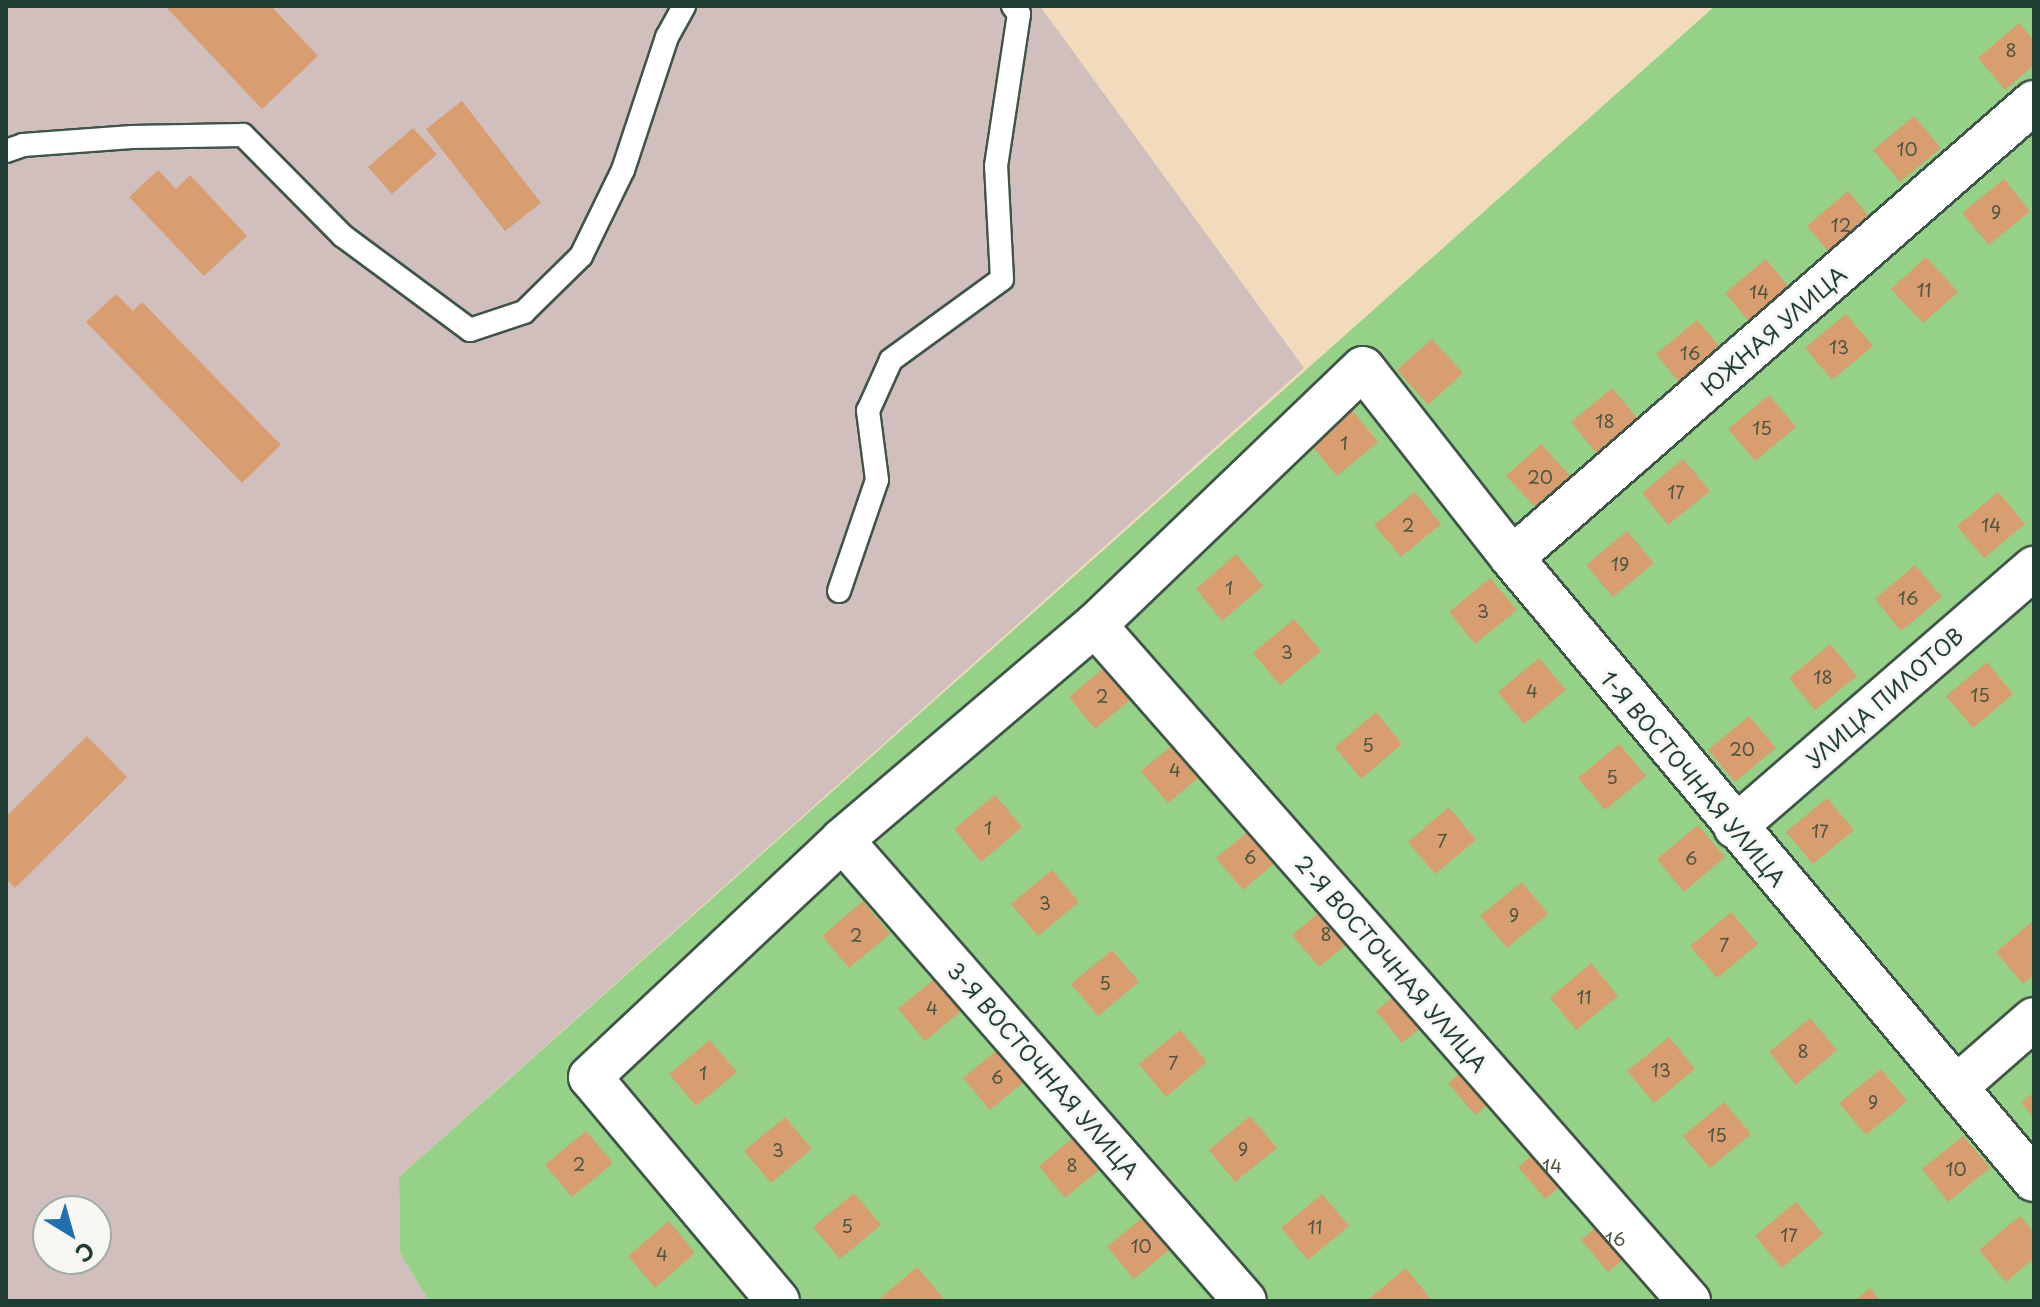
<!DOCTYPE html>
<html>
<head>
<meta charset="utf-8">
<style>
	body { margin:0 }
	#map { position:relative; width:2040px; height:1307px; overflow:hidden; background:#f2dbbc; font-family:"Playpen Sans",sans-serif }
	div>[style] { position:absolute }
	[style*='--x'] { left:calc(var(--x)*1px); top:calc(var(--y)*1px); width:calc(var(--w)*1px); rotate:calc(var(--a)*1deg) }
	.industrial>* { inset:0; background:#d1bfbe }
	.green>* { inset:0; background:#95d288 }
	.building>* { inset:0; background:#d89e6f }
	.roads { filter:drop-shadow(2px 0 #3f5548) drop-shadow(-2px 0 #3f5548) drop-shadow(0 2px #3f5548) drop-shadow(0 -2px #3f5548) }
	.service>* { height:22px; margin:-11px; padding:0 11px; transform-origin:11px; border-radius:11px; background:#fff }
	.minor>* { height:42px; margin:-21px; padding:0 21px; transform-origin:21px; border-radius:21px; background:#fff }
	span { translate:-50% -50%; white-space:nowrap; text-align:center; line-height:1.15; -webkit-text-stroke:6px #f6f6f2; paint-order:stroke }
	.number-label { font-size:18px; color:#4d5543 }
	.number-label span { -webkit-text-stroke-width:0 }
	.street-label { font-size:22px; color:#1f3d34 }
	.frame { position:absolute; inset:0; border:8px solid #1f3d34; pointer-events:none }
	.north { position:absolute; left:32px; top:1195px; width:80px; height:80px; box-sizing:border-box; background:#f6f6f2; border:2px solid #a0aca6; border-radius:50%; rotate:143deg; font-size:22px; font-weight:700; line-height:32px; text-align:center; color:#1f3d34 }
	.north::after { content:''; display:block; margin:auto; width:28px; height:36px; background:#1f6fb2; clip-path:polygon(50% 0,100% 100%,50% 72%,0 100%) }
</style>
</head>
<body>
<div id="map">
	<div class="industrial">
		<i style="clip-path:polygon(evenodd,6px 6px,1040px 6px,1304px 368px,399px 1177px,400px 1253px,429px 1301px,6px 1301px,6px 6px,48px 1211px,96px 1211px,96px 1259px,48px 1259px,48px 1211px)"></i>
	</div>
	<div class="green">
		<i style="clip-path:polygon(1715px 6px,2034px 6px,2034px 1301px,429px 1301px,400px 1253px,399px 1177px)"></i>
	</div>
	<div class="building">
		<i style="clip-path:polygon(165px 6px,271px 6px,318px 56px,262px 109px)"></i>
		<i style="clip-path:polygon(2019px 23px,2034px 41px,2034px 65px,2005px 90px,1978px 58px)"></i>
		<i style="clip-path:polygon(462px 101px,541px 203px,505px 231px,426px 129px)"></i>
		<i style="clip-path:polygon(1914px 116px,1941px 148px,1900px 182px,1873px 150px)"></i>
		<i style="clip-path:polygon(413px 128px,437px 154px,392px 194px,368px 167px)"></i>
		<i style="clip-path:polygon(158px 170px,176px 189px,190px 175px,247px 236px,204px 276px,129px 197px)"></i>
		<i style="clip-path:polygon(2004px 179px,2030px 211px,1989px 245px,1962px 213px)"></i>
		<i style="clip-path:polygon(1848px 191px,1875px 224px,1833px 258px,1807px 226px)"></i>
		<i style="clip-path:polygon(1926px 257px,1958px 292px,1923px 323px,1891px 289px)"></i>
		<i style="clip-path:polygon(1766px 259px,1792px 291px,1752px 325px,1725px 293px)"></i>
		<i style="clip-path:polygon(116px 294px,133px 311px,142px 302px,281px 445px,242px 483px,86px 322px)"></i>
		<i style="clip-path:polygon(1846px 314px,1873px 346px,1832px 380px,1805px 348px)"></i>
		<i style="clip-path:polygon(1697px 320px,1724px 352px,1682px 386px,1656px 354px)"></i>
		<i style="clip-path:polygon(1432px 339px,1463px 373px,1428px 405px,1397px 370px)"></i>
		<i style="clip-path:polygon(1612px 388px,1639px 420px,1597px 454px,1571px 422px)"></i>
		<i style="clip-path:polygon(1769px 395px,1796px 427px,1755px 461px,1728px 429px)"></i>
		<i style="clip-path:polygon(1352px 410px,1378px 442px,1337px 476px,1310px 444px)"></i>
		<i style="clip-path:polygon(1541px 444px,1573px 479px,1538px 510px,1506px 476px)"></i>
		<i style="clip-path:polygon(1683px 459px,1710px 491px,1668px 525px,1642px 493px)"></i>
		<i style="clip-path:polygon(1415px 492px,1441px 524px,1401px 557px,1374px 525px)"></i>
		<i style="clip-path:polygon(1998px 492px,2025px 524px,1984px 558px,1957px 526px)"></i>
		<i style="clip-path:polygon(1627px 531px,1654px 563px,1613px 597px,1586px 565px)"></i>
		<i style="clip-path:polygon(1236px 554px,1263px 586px,1222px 621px,1196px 589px)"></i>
		<i style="clip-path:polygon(1915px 565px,1942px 597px,1901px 631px,1875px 599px)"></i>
		<i style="clip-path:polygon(1490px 578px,1517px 610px,1475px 644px,1449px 612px)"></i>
		<i style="clip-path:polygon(1294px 619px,1321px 651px,1280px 685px,1253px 653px)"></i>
		<i style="clip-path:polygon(1830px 644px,1857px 676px,1815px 710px,1789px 678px)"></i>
		<i style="clip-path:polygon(1539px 658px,1566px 690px,1524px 724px,1498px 692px)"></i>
		<i style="clip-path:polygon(1987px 662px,2013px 694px,1973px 728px,1946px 696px)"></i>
		<i style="clip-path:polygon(1110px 663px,1136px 695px,1095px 729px,1069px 697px)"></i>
		<i style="clip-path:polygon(1376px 712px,1402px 744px,1361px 779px,1335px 747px)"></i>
		<i style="clip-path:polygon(1749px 716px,1776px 748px,1735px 782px,1708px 750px)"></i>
		<i style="clip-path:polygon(87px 736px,127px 777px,15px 888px,6px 879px,6px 817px)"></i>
		<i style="clip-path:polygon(1182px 737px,1209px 769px,1168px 803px,1141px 771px)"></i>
		<i style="clip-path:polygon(1619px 744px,1646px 776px,1605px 810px,1578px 778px)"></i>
		<i style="clip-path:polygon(995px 795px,1022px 827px,981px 862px,954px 829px)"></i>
		<i style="clip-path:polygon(1827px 798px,1854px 830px,1813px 864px,1786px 832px)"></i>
		<i style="clip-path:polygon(1449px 807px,1476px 840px,1435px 874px,1408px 842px)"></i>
		<i style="clip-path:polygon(1257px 824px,1283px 856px,1243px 890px,1216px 858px)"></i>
		<i style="clip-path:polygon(1698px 825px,1725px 857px,1684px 892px,1657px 859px)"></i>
		<i style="clip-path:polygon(1052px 870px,1079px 902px,1038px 936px,1011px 904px)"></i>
		<i style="clip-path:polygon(1522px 882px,1548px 914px,1507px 948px,1480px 916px)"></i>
		<i style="clip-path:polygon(863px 901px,890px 934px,849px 968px,822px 936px)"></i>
		<i style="clip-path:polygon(1333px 901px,1360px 933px,1319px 967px,1292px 935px)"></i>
		<i style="clip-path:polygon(1731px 912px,1758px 944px,1717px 978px,1690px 946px)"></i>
		<i style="clip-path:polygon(2034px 920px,2034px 975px,2023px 984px,1996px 952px)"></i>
		<i style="clip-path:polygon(1112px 950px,1139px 982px,1098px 1016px,1071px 984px)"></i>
		<i style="clip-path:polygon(1591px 963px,1618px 996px,1576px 1030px,1550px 998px)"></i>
		<i style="clip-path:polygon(939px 975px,966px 1007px,925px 1041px,898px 1009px)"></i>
		<i style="clip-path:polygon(1417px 977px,1443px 1010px,1402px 1043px,1376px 1011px)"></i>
		<i style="clip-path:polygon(1810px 1018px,1837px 1050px,1796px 1085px,1769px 1052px)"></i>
		<i style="clip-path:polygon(1180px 1030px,1207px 1062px,1166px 1097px,1139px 1064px)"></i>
		<i style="clip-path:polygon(1669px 1037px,1695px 1069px,1654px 1103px,1627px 1071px)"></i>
		<i style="clip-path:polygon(710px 1040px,737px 1072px,696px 1106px,669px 1074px)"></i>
		<i style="clip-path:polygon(1004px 1044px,1031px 1076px,990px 1110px,963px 1078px)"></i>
		<i style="clip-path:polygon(1489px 1049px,1516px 1081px,1475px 1115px,1448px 1083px)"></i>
		<i style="clip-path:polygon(1881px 1069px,1907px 1101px,1866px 1135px,1839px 1103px)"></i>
		<i style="clip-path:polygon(2034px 1092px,2034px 1118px,2021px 1103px)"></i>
		<i style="clip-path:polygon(1724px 1102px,1751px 1134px,1710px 1168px,1683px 1136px)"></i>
		<i style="clip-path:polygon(1250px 1116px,1277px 1148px,1235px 1182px,1209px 1150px)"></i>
		<i style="clip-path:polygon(785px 1117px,812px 1149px,771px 1183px,744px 1151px)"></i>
		<i style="clip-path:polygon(586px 1131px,613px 1163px,572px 1197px,545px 1165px)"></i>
		<i style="clip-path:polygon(1080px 1132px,1106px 1164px,1065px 1198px,1039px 1166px)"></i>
		<i style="clip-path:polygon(1559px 1132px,1586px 1165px,1545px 1199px,1518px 1167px)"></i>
		<i style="clip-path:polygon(1963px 1136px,1990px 1168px,1948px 1202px,1922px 1169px)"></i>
		<i style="clip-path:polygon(854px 1193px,881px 1225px,840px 1259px,813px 1227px)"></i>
		<i style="clip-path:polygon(1322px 1194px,1349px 1226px,1308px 1260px,1281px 1228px)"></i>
		<i style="clip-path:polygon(1796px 1202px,1823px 1234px,1782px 1268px,1755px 1236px)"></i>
		<i style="clip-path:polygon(1623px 1206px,1649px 1239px,1608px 1272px,1581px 1240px)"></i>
		<i style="clip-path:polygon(1148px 1213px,1175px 1245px,1134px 1279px,1107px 1247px)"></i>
		<i style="clip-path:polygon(2020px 1216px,2034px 1232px,2034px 1258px,2006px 1282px,1979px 1250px)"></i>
		<i style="clip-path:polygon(669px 1221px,695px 1253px,655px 1288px,628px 1256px)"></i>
		<i style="clip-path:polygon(917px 1267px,944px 1299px,877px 1301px)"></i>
		<i style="clip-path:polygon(1406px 1268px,1432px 1301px,1366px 1301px)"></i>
		<i style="clip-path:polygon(1870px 1288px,1881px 1301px,1854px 1301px)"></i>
	</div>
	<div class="roads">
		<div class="service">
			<i style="--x:6;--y:151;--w:18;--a:-19"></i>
			<i style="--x:23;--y:145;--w:109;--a:-4.2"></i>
			<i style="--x:132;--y:137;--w:111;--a:-1"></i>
			<i style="--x:243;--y:135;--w:142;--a:45.3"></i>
			<i style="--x:343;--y:236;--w:158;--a:36.5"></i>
			<i style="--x:470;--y:330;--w:57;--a:-18.4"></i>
			<i style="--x:524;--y:312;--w:80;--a:-44.5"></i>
			<i style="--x:581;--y:256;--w:96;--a:-64"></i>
			<i style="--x:623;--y:170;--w:140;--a:-71.7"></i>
			<i style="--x:667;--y:37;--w:35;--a:-61"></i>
			<i style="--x:839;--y:591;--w:117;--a:-71.1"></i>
			<i style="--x:877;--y:480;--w:70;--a:-97.4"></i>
			<i style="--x:868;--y:411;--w:56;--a:-65.7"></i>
			<i style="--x:891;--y:360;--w:137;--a:-36.1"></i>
			<i style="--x:1002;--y:279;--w:113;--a:-93"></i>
			<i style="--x:996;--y:166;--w:154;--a:-81.4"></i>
			<i style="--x:1019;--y:14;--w:10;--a:-127"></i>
		</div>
		<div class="minor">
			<i style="--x:1512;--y:558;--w:693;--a:-41.14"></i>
			<i style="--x:1095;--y:625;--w:900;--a:48.69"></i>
			<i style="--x:1735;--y:827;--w:396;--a:-40.9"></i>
			<i style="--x:842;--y:840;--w:612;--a:48.84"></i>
			<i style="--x:1956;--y:1087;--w:103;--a:-41.1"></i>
			<i style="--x:778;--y:1301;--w:292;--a:-130"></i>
			<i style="--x:590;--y:1077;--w:346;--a:-43.2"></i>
			<i style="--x:842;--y:840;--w:332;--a:-40.4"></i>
			<i style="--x:1095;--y:625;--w:371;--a:-43.8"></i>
			<i style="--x:1363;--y:368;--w:241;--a:51.9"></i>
			<i style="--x:1512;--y:558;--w:812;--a:50"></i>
		</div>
	</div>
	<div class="number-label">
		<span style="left:2011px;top:50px">8</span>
		<span style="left:1907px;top:149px">10</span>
		<span style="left:1996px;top:212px">9</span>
		<span style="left:1841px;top:225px">12</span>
		<span style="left:1924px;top:290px">11</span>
		<span style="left:1759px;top:292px">14</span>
		<span style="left:1839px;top:347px">13</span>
		<span style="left:1690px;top:353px">16</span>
		<span style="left:1605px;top:421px">18</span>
		<span style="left:1762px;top:428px">15</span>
		<span style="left:1344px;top:443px">1</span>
		<span style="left:1540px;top:477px">20</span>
		<span style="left:1676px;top:492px">17</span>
		<span style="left:1408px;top:525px">2</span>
		<span style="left:1991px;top:525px">14</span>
		<span style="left:1620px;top:564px">19</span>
		<span style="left:1229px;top:588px">1</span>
		<span style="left:1908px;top:598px">16</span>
		<span style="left:1483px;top:611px">3</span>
		<span style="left:1287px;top:652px">3</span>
		<span style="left:1823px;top:677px">18</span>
		<span style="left:1532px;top:691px">4</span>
		<span style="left:1980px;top:695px">15</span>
		<span style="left:1102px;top:696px">2</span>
		<span style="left:1368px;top:745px">5</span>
		<span style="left:1742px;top:749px">20</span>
		<span style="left:1175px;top:770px">4</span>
		<span style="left:1612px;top:777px">5</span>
		<span style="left:988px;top:828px">1</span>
		<span style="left:1820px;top:831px">17</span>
		<span style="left:1442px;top:841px">7</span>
		<span style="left:1250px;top:857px">6</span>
		<span style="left:1691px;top:858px">6</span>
		<span style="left:1045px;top:903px">3</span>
		<span style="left:1514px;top:915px">9</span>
		<span style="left:1326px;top:934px">8</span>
		<span style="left:856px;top:935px">2</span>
		<span style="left:1724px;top:945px">7</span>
		<span style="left:1105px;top:983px">5</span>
		<span style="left:1584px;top:997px">11</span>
		<span style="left:932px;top:1008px">4</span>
		<span style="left:1803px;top:1051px">8</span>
		<span style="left:1173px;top:1063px">7</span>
		<span style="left:1661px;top:1070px">13</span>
		<span style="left:703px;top:1073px">1</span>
		<span style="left:997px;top:1077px">6</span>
		<span style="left:1873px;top:1102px">9</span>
		<span style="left:1717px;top:1135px">15</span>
		<span style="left:1243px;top:1149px">9</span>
		<span style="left:778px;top:1150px">3</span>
		<span style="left:579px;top:1164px">2</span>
		<span style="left:1072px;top:1165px">8</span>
		<span style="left:1552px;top:1166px">14</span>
		<span style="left:1956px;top:1169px">10</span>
		<span style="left:847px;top:1226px">5</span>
		<span style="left:1315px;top:1227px">11</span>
		<span style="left:1789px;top:1235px">17</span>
		<span style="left:1615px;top:1239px">16</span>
		<span style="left:1141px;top:1246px">10</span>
		<span style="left:662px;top:1254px">4</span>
	</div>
	<div class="street-label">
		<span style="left:1773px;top:330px;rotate:-41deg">ЮЖНАЯ УЛИЦА</span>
		<span style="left:1884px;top:697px;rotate:-41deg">УЛИЦА ПИЛОТОВ</span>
		<span style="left:1694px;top:778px;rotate:50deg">1-Я ВОСТОЧНАЯ УЛИЦА</span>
		<span style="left:1392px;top:963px;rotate:49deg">2-Я ВОСТОЧНАЯ УЛИЦА</span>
		<span style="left:1044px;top:1070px;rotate:49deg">3-Я ВОСТОЧНАЯ УЛИЦА</span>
	</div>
	<div class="frame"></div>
	<div class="north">С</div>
</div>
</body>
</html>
